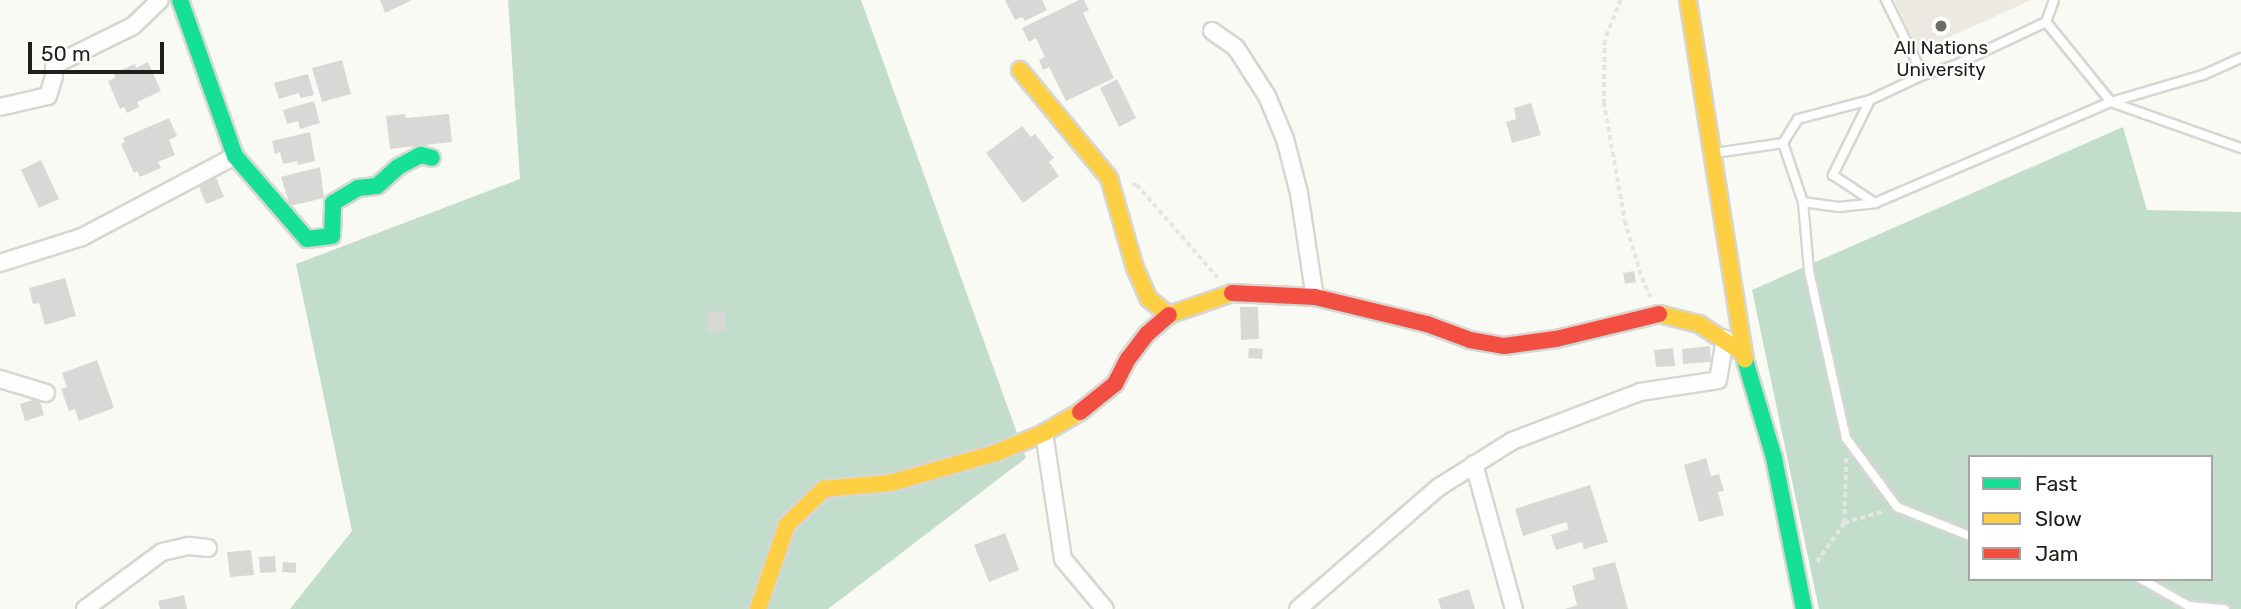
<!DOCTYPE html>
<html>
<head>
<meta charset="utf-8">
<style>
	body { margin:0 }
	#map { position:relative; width:2241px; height:609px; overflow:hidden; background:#fafaf5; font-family:Rubik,sans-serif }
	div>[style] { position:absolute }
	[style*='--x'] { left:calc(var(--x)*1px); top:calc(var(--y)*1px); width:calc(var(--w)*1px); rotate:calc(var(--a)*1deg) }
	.built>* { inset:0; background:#eceae0 }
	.forest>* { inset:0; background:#c3ddcd }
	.building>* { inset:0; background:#d8d8d7 }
	.path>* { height:3.5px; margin-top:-1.75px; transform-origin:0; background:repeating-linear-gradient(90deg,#e5e5e3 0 5px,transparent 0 8.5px) }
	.roads { filter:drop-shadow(2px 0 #d6d6d2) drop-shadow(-2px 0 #d6d6d2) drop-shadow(0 2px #d6d6d2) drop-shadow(0 -2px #d6d6d2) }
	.lane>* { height:8px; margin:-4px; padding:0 4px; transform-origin:4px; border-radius:4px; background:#fefefe }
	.street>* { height:16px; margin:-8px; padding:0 8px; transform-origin:8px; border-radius:8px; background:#fefefe }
	.fast>* { height:16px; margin:-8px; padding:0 8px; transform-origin:8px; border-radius:8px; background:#16e098 }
	.slow>* { height:16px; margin:-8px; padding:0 8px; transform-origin:8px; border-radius:8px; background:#ffcf43 }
	.jam>* { height:16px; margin:-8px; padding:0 8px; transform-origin:8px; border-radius:8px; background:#f24e42 }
	.dots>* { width:19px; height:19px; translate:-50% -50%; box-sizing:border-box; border:4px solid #fff; border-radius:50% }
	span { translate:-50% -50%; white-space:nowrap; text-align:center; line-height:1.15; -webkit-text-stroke:5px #fff; paint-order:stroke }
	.poi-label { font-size:19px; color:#201f1c }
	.legend { position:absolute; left:1968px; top:455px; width:245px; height:126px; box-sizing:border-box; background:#fff; border:2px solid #a6a5a4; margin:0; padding:9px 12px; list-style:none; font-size:21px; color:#201f1c }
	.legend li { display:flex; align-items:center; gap:14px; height:35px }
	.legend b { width:35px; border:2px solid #a6a5a4 }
	.scale { position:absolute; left:28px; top:42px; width:136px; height:32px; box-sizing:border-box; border:4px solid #201f1c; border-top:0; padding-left:9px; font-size:21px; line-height:24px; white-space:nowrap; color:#201f1c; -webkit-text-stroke:5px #fff; paint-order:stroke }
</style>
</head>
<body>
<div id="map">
	<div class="built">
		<i style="clip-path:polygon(1894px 0,2031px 0,1919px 51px)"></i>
	</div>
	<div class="forest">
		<i style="clip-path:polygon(508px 0,861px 0,1026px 458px,828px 609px,290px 609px,352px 531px,296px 264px,520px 179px)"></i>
		<i style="clip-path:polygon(evenodd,2123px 127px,2147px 210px,2241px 212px,2241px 609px,1819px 609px,1752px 290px,2123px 127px,1970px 457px,2211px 457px,2211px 579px,1970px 579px,1970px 457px)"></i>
	</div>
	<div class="building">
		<i style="clip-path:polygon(380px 0,412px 0,385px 13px)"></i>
		<i style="clip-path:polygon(1005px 0,1042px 0,1047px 10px,1025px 21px,1022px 17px,1015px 20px)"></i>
		<i style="clip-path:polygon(1079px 0,1084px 0,1089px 10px,1083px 13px,1114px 78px,1066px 101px,1049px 67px,1043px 70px,1039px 60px,1045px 57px,1036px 38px,1029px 42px,1022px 28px)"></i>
		<i style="clip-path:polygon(342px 60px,351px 94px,322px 102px,312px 68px)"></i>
		<i style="clip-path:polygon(148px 62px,161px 91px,137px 102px,139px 107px,127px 113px,124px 107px,120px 109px,108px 81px,115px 78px,114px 73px,135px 64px,136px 68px)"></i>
		<i style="clip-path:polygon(308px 74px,314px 95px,300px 98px,299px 93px,279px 99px,274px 83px)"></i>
		<i style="clip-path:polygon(1117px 79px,1136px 118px,1119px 127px,1100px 88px)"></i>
		<i style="clip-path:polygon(314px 101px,320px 123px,300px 129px,298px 121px,287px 124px,283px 110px)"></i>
		<i style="clip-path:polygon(1531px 103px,1541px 135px,1512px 143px,1506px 122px,1516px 119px,1514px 108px)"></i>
		<i style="clip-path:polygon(405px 114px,406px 118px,449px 114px,452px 142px,390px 149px,386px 116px)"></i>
		<i style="clip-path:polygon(169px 118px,177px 136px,169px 140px,175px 155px,158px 162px,161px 168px,140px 177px,137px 171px,134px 173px,121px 144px,125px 142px,123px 138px)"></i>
		<i style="clip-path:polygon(1022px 126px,1031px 137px,1035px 134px,1054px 158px,1049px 162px,1059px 176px,1023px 203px,986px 153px)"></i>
		<i style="clip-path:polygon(310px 132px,315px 161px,298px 165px,297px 161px,283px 164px,280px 152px,275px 154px,272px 141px)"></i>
		<i style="clip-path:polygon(41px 160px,59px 199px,39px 208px,21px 170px)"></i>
		<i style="clip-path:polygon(320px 167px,324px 198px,290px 206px,281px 177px)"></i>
		<i style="clip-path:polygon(215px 175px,224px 197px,206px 204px,197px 182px)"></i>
		<i style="clip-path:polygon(1634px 271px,1636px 282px,1625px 284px,1623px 273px)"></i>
		<i style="clip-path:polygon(65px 278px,76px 316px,45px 325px,39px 303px,33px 304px,29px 288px)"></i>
		<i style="clip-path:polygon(1240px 307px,1258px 307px,1259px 339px,1241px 340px)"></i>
		<i style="clip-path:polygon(725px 311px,726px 330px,708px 333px,707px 312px)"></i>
		<i style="clip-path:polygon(1710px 346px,1711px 362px,1683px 364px,1682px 349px)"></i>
		<i style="clip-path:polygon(1249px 348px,1263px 349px,1262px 359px,1248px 358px)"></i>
		<i style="clip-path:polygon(1673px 348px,1675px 366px,1656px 367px,1654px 350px)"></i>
		<i style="clip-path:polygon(97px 360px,114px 408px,79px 421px,75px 409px,69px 411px,61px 389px,67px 387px,62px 373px)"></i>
		<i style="clip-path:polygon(39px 398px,44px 415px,25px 421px,20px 404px)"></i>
		<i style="clip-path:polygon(1706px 458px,1711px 476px,1719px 474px,1724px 491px,1718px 492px,1724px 515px,1699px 522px,1684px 465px)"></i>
		<i style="clip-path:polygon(1590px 485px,1608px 542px,1584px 549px,1582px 542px,1556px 550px,1551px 535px,1569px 529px,1566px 522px,1523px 536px,1515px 509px)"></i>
		<i style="clip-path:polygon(1005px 533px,1019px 570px,989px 582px,974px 545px)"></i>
		<i style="clip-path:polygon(251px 550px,254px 575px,230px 577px,227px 552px)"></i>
		<i style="clip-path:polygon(275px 556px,276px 572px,260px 573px,259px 557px)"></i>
		<i style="clip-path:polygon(283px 562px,296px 563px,296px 573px,282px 572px)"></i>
		<i style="clip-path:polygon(1615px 562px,1628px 609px,1565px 609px,1577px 605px,1572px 586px,1595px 579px,1592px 568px)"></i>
		<i style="clip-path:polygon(1469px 589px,1475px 609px,1441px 609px,1438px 599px)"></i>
		<i style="clip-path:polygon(184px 595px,187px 609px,160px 609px,158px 601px)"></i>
	</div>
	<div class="path">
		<i style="--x:1621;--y:0;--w:43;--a:111.8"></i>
		<i style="--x:1605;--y:40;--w:62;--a:90.9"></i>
		<i style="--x:1604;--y:102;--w:121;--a:80"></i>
		<i style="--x:1625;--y:221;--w:59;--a:73.4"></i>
		<i style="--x:1642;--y:278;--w:21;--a:65"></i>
		<i style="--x:1132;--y:184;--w:5;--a:11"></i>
		<i style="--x:1137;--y:185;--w:123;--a:48.9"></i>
		<i style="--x:1844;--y:523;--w:65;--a:-88.2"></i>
		<i style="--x:1817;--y:562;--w:47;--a:-55.3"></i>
		<i style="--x:1844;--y:523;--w:43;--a:-16.3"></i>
	</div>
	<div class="roads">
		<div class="lane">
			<i style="--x:2046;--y:22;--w:103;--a:50.9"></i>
			<i style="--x:2111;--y:102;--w:138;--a:19.5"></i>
			<i style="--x:1923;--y:75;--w:34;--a:-17"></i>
			<i style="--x:1955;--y:65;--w:101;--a:-25.3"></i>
			<i style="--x:2046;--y:22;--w:23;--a:-70"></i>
			<i style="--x:1870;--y:100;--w:84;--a:116.3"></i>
			<i style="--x:1833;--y:175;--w:50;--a:33.7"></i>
			<i style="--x:1783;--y:143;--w:62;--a:71.3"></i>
			<i style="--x:1803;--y:202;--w:69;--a:85"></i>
			<i style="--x:1809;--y:271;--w:171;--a:77.5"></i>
			<i style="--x:1846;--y:438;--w:86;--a:53.5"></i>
			<i style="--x:1897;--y:507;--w:79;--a:21.7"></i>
			<i style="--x:1715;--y:153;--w:69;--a:-8.4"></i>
			<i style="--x:1783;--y:143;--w:28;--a:-58"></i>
			<i style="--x:1798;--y:119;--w:74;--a:-14.8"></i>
			<i style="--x:1870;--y:100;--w:59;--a:-25.3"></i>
			<i style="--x:1923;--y:75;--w:84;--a:-116.3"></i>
			<i style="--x:1803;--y:202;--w:36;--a:8"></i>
			<i style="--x:1839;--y:207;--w:36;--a:-6"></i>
			<i style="--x:1875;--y:203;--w:257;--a:-23.2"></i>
			<i style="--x:2111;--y:102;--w:96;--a:-16.4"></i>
			<i style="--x:2203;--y:75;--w:42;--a:-24.1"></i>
			<i style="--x:2141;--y:579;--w:55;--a:29.4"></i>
			<i style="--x:2189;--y:606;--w:36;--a:5"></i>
		</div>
		<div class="street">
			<i style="--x:1212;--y:31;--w:29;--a:35"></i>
			<i style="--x:1236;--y:48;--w:57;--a:57.1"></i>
			<i style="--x:1267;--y:96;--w:47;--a:67.3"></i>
			<i style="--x:1285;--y:139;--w:56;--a:75.5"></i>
			<i style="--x:1299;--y:193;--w:105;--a:81.3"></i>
			<i style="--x:0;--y:107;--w:49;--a:-12.9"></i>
			<i style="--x:48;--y:96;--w:21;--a:-73"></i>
			<i style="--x:54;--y:76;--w:11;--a:-90"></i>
			<i style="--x:54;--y:65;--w:88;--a:-26.3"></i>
			<i style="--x:133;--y:26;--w:37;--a:-44"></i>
			<i style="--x:0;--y:263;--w:86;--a:-17.6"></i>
			<i style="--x:82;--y:237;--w:173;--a:-27.9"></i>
			<i style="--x:0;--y:379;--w:48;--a:16.9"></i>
			<i style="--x:1044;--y:433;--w:127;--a:81.4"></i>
			<i style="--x:1063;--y:559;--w:65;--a:50"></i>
			<i style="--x:1474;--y:464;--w:150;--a:74.6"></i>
			<i style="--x:85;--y:609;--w:96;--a:-36.5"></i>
			<i style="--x:162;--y:552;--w:28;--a:-13"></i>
			<i style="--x:189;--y:546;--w:19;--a:6"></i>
			<i style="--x:1298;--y:609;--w:186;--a:-40.9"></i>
			<i style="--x:1439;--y:487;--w:86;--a:-32.2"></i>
			<i style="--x:1512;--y:441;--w:137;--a:-20.9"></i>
			<i style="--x:1640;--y:392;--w:79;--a:-8.7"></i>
			<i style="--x:1718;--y:380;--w:42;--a:-80.3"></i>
		</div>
		<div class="fast">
			<i style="--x:180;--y:0;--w:165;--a:70.6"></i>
			<i style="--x:235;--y:156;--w:110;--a:49.1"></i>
			<i style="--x:307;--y:239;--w:25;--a:-7"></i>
			<i style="--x:332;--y:236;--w:33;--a:-88"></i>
			<i style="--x:333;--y:203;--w:29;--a:-31"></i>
			<i style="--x:358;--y:188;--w:19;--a:-6"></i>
			<i style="--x:377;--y:186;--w:28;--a:-42"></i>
			<i style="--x:398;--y:167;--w:26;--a:-28"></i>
			<i style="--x:421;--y:155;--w:11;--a:15"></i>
			<i style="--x:1745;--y:360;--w:102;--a:73.5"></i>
			<i style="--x:1774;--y:458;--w:154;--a:78.8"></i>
		</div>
		<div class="slow">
			<i style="--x:1688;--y:0;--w:364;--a:81"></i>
			<i style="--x:1020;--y:70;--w:140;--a:50.5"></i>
			<i style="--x:1109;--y:178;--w:94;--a:73.9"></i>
			<i style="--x:1135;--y:268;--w:34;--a:66"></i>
			<i style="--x:1149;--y:299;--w:26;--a:39"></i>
			<i style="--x:1169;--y:315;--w:67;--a:-19.2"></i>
			<i style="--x:1659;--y:314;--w:41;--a:14"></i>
			<i style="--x:1699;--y:324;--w:53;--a:33.4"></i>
			<i style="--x:758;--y:609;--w:89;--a:-71"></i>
			<i style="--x:787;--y:525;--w:52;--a:-44.2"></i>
			<i style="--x:824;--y:489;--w:67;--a:-5.1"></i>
			<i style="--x:891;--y:483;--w:109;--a:-15.9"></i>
			<i style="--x:996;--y:453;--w:52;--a:-22.6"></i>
			<i style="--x:1044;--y:433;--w:42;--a:-30.3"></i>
		</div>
		<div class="jam">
			<i style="--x:1232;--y:293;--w:83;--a:2.8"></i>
			<i style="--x:1315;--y:297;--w:115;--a:13.6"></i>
			<i style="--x:1427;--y:324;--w:46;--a:20.4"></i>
			<i style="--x:1470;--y:340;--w:35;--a:10"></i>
			<i style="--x:1504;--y:346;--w:52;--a:-7.7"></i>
			<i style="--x:1556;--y:339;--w:106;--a:-13.6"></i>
			<i style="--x:1080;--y:412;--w:45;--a:-38.7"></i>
			<i style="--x:1115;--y:384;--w:28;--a:-63"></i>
			<i style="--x:1128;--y:359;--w:31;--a:-53"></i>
			<i style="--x:1147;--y:334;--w:29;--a:-41"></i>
		</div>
	</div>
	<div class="dots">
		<i style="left:1941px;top:26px;background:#6c6c68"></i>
	</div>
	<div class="poi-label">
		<span style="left:1941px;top:59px">All Nations<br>University</span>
	</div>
	<ul class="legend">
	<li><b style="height:9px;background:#16e098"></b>Fast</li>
	<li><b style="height:9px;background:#ffcf43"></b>Slow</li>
	<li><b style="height:9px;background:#f24e42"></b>Jam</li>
	</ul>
	<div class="scale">50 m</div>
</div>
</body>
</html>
